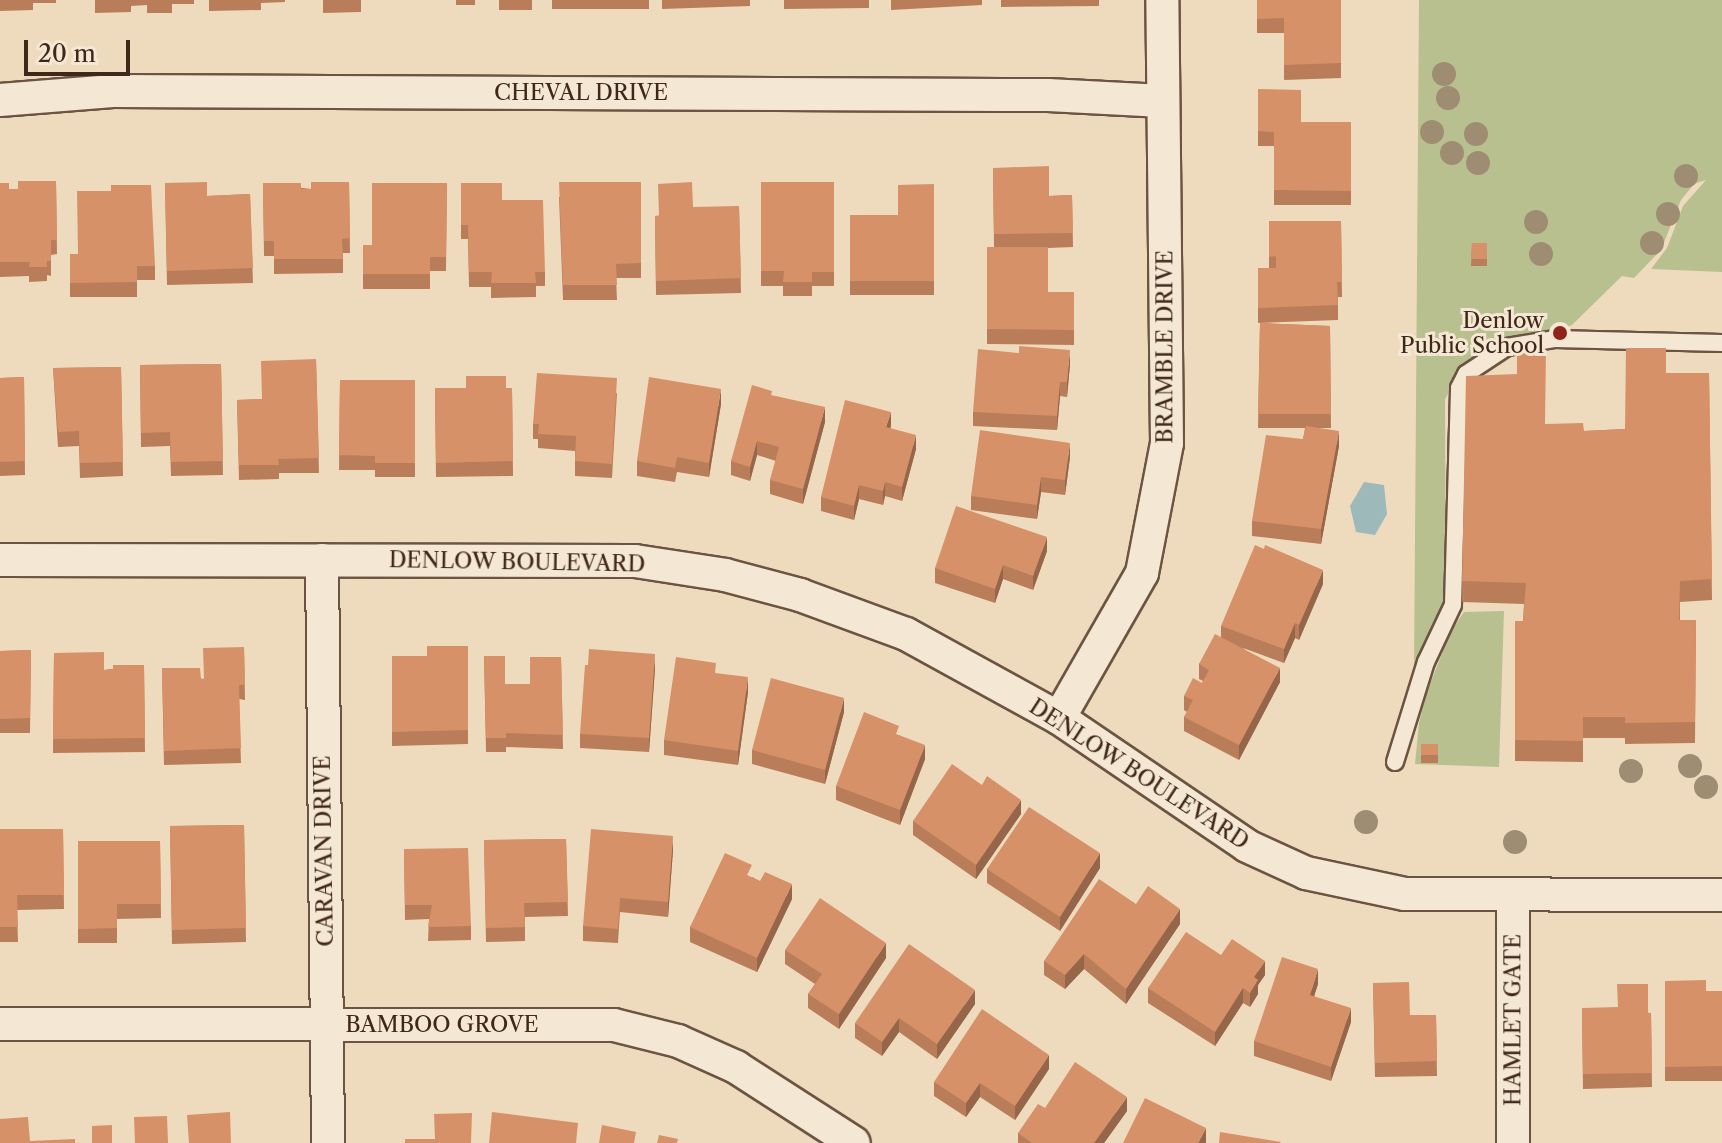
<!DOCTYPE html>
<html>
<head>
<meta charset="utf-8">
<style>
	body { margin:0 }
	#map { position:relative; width:1722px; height:1143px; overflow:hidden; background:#eedbbd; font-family:"Libre Caslon Text",serif }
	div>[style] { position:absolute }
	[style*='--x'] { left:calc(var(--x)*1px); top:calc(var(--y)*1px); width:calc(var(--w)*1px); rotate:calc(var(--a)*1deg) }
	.green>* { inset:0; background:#b9c090 }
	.water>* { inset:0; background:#9db9ba }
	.roads { filter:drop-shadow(2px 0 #6c5442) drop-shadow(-2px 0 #6c5442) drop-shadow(0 2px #6c5442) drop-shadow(0 -2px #6c5442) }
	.service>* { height:16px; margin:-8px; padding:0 8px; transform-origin:8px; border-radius:8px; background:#f4e8d4 }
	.minor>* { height:32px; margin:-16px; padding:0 16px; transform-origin:16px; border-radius:16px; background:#f4e8d4 }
	.trees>* { width:24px; height:24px; margin:-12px; border-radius:50%; background:#9f8d73 }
	.wall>* { inset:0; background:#b97d5a }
	.shaded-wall>* { inset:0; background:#96664a }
	.building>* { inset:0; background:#d79169 }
	.dots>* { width:22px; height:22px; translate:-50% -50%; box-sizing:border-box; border:4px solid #f4e8d4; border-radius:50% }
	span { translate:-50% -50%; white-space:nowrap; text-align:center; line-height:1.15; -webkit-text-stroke:6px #f4e8d4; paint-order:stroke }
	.street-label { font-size:22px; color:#402719 }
	.poi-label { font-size:22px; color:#402719 }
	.right { translate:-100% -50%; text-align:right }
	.scale { position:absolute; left:24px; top:40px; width:106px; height:36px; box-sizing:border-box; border:4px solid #402719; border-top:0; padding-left:10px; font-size:24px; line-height:28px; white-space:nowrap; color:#402719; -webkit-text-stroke:6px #f4e8d4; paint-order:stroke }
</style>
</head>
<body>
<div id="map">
	<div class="green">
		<i style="clip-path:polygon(1419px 0,1722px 0,1722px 272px,1651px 269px,1667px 248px,1683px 206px,1706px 180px,1694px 184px,1681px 200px,1661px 250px,1634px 278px,1622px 276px,1572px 325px,1464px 367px,1445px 399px,1446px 612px,1414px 669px)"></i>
		<i style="clip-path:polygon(1504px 611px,1499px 767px,1415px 764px,1419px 723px,1426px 694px,1451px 631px,1464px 612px)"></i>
	</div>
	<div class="water">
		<i style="clip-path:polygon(1364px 482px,1384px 485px,1387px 514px,1375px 535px,1356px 532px,1350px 506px)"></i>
	</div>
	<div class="roads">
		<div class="service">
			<i style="--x:1395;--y:762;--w:105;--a:-72.8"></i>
			<i style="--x:1426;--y:662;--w:63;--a:-64.7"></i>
			<i style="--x:1453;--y:605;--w:217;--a:-88.4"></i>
			<i style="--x:1459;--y:388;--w:16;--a:-63"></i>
			<i style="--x:1466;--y:374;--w:49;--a:-33.4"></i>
			<i style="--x:1507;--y:347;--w:49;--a:-9.5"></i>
			<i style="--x:1555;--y:339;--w:167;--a:1.4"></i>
		</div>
		<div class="minor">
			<i style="--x:0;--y:100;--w:113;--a:-4.6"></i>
			<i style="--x:113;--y:91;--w:935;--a:0.25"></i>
			<i style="--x:1048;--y:95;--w:115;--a:3"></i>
			<i style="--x:0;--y:560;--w:635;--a:0.09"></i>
			<i style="--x:635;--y:561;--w:91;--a:8.8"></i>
			<i style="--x:725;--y:575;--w:78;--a:14.9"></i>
			<i style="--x:800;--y:595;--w:113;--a:20.2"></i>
			<i style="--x:906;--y:634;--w:175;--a:28.8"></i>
			<i style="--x:1059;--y:718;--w:227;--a:34.2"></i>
			<i style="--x:1247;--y:846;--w:65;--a:24.6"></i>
			<i style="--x:1306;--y:873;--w:101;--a:12"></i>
			<i style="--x:1405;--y:894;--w:317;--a:0.2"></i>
			<i style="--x:322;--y:560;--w:583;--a:89.41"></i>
			<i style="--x:1059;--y:718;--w:167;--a:-60.2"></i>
			<i style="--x:1142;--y:573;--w:132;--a:-79.1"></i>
			<i style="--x:1167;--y:443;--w:443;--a:-90.6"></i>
			<i style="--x:0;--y:1024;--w:614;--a:0.09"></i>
			<i style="--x:614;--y:1025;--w:66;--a:14"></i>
			<i style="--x:678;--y:1041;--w:64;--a:24.1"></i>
			<i style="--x:736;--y:1067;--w:140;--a:32.8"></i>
			<i style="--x:1513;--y:1143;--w:247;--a:-90"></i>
		</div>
	</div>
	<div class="trees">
		<i style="left:1444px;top:74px"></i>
		<i style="left:1448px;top:98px"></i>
		<i style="left:1432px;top:132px"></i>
		<i style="left:1476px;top:134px"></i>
		<i style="left:1452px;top:153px"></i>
		<i style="left:1478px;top:163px"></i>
		<i style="left:1686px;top:176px"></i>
		<i style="left:1668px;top:214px"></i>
		<i style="left:1536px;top:222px"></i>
		<i style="left:1652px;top:243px"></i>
		<i style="left:1541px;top:254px"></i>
		<i style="left:1690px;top:766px"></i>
		<i style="left:1631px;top:771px"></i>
		<i style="left:1706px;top:787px"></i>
		<i style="left:1366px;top:822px"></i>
		<i style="left:1515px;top:842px"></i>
	</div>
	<div class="wall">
		<i style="clip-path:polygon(0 0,56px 0,56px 3px,33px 3px,33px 10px,0 11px)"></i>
		<i style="clip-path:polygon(95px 0,194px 0,194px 4px,172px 4px,172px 13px,147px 13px,147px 5px,131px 6px,131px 12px,95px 13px)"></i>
		<i style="clip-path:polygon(209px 0,285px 0,285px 2px,261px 3px,261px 10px,209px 11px)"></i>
		<i style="clip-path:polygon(323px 0,361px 0,361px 12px,323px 13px)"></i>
		<i style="clip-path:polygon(456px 0,475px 0,475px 5px,456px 5px)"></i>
		<i style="clip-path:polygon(499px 0,532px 0,532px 10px,499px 10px)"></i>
		<i style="clip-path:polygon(552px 0,649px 0,649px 9px,552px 9px)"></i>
		<i style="clip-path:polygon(662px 0,750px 0,750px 6px,662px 9px)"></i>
		<i style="clip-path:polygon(784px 0,869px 0,869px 8px,784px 9px)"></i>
		<i style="clip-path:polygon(891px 0,982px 0,982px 5px,891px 10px)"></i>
		<i style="clip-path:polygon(1001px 0,1099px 0,1099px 6px,1001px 7px)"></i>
		<i style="clip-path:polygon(1257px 0,1341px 0,1341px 78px,1284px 80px,1284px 33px,1257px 33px)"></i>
		<i style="clip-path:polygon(1258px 89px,1301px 122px,1351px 122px,1351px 205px,1274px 205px,1274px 146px,1258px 146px)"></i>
		<i style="clip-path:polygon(993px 168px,1049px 196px,1072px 195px,1073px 247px,1048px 248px,1048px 292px,1074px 292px,1074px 345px,987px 344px,987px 247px,994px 247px)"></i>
		<i style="clip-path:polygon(56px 181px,57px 254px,51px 255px,51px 276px,47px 275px,47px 281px,29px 282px,29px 276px,0 277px,0 183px,9px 189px,18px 189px)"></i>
		<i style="clip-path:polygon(349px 182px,350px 253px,343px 253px,343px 273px,274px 274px,274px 256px,264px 256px,263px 183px,311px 189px)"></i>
		<i style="clip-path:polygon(641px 182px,641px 278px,616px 278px,617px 300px,563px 300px,559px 197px)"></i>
		<i style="clip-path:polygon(761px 182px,834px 182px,834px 286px,812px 286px,812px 296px,783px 296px,783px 286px,761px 286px)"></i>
		<i style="clip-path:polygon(165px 183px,207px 196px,250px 194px,253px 283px,167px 285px)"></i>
		<i style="clip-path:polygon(447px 183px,446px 271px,430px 271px,430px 289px,363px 289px,363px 245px,372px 245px)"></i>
		<i style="clip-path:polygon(461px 183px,502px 200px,545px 272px,545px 286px,536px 286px,536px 297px,491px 298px,491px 287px,469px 287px,468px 239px,461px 239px)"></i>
		<i style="clip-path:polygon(934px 184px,934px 295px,850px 295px,850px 215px,898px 215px)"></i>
		<i style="clip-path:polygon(111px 191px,155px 266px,155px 280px,137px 280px,137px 297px,70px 297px,70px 254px,78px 254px)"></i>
		<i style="clip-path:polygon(739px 206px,741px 293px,656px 295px,655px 216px)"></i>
		<i style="clip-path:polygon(1269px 221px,1341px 221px,1342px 297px,1338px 297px,1338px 320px,1258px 323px,1258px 268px,1269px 268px)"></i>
		<i style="clip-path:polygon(1472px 243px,1487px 243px,1487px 266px,1471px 266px)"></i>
		<i style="clip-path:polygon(1260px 323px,1330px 326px,1331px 428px,1317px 428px,1339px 446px,1321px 544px,1252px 536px,1252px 521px,1303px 439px,1305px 428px,1258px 428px)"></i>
		<i style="clip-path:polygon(316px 359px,319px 473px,279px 473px,279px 479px,239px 480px,237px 400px,262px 399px)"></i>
		<i style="clip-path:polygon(221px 364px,223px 475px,171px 476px,170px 446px,141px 447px,140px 365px)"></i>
		<i style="clip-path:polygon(1070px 364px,1067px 397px,1060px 396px,1057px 430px,973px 426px,973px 412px)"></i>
		<i style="clip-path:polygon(121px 367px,123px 476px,80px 478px,79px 446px,58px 447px,53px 368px)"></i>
		<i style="clip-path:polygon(1666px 373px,1709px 373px,1712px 600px,1680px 602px,1680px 620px,1696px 620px,1695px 743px,1625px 744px,1625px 738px,1583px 738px,1583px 762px,1515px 761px,1515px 621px,1523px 621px,1524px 604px,1462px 602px,1462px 581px,1545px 424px,1584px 431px,1625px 429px)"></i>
		<i style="clip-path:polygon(24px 377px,25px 475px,0 476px,0 378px)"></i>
		<i style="clip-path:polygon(340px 380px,415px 380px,415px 477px,375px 477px,375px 470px,339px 470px)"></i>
		<i style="clip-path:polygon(435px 388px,512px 388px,513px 476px,436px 477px)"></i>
		<i style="clip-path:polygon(617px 393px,612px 478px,575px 476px,575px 451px,538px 448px,538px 439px,533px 439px,533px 424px)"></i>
		<i style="clip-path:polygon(772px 396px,825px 422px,803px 504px,770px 494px,770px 480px,776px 461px,757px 455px,750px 481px,731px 475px,731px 461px)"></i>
		<i style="clip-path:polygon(721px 404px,709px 477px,677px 472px,675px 482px,637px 476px,637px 461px)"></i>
		<i style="clip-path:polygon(891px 426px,890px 428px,916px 449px,902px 501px,885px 496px,883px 505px,859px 499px,854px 520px,821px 511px,821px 497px)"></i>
		<i style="clip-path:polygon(1070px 457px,1065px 495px,1041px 492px,1037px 519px,971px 510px,971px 496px)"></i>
		<i style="clip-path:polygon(1047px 551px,1033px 590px,1003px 579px,995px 603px,935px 583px,935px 568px)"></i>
		<i style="clip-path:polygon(1323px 584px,1299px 640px,1295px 638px,1284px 663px,1243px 648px,1280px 682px,1239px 760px,1184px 731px,1184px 717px,1187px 712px,1184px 710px,1184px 696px,1202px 683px,1203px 681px,1199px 679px,1199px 664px,1221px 637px,1221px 626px)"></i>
		<i style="clip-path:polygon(468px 646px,468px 744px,392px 746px,392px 656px,427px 656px)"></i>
		<i style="clip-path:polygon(244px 647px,245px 700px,239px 699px,241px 763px,164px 765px,162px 668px,203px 679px)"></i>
		<i style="clip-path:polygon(31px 650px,30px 733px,0 733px,0 651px)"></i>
		<i style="clip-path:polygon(54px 653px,104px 670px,144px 665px,145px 752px,53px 753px)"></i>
		<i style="clip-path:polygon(484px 656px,505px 684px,530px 684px,561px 657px,563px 749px,506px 747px,506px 752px,486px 752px)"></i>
		<i style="clip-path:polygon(655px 668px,649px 752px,580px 748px,580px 734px)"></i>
		<i style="clip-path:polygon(748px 692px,738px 765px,664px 755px,664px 740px)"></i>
		<i style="clip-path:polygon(844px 712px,825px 784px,752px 764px,752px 750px)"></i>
		<i style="clip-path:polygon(899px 735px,925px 759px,900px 825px,836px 800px,836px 786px)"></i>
		<i style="clip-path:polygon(1421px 744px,1438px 744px,1438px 763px,1421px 763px)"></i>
		<i style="clip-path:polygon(982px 785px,1021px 814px,976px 879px,913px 835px,913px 821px)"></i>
		<i style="clip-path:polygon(244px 825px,246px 942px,172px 944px,170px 826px)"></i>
		<i style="clip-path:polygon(0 829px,63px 829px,64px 909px,17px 910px,18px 942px,0 942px)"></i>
		<i style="clip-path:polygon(566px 839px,568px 916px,525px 917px,525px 941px,486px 942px,484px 840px)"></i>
		<i style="clip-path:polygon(78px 841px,160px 841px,161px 918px,117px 919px,117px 943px,78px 943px)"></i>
		<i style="clip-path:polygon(404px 849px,471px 926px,471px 940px,428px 941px,429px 919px,405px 920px)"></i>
		<i style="clip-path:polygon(673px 850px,668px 917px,620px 912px,618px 943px,583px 941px,583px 926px)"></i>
		<i style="clip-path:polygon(1100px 868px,1060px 931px,987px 883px,987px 869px)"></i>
		<i style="clip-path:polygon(752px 877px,792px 899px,757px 972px,690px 942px,690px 927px)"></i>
		<i style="clip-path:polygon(1136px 904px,1180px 924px,1126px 1004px,1084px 969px,1065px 989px,1044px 975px,1044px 961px)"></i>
		<i style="clip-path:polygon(785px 950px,886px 958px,839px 1029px,808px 1008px,808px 994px,815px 984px,785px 964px)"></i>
		<i style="clip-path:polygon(1221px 955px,1265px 975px,1258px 985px,1258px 994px,1250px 1007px,1243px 1003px,1215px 1046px,1148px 1003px,1148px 988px)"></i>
		<i style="clip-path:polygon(1665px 981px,1706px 991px,1722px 991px,1722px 1081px,1665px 1081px)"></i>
		<i style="clip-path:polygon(1373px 983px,1410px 1015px,1436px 1015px,1437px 1076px,1375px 1077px)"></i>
		<i style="clip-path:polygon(1318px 984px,1314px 996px,1351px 1022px,1331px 1081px,1254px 1056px,1254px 1041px)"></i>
		<i style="clip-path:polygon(975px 1004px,937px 1059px,899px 1032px,882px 1056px,855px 1038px,855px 1023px)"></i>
		<i style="clip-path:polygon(1582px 1008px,1651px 1013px,1652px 1087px,1583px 1089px)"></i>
		<i style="clip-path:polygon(1049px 1069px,1015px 1120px,980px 1097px,966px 1117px,934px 1096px,934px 1082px)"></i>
		<i style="clip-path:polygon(1127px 1111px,1104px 1143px,1018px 1143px,1018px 1133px)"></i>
	</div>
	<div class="shaded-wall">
		<i style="clip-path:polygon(1070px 350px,1070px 364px,1067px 397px,1067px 382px)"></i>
		<i style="clip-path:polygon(1060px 382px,1060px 396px,1057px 430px,1057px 416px)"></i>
		<i style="clip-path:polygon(721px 389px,721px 404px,709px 477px,709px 463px)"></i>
		<i style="clip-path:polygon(825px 407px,825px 422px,803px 504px,803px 489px)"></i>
		<i style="clip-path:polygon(891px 412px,891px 426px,886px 442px,886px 427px)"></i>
		<i style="clip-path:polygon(1339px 431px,1339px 446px,1321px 544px,1321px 529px)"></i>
		<i style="clip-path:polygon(916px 435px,916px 449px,902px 501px,902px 487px)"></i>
		<i style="clip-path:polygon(757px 441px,757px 455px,750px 481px,750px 467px)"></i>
		<i style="clip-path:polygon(1070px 443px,1070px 457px,1065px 495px,1065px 480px)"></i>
		<i style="clip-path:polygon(1041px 477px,1041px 492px,1037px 519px,1037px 505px)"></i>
		<i style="clip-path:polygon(885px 482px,885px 496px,883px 505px,883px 491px)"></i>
		<i style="clip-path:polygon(859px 485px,859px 499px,854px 520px,854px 506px)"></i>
		<i style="clip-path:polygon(1047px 537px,1047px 551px,1033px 590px,1033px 576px)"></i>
		<i style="clip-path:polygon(1003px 565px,1003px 579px,995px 603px,995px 589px)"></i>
		<i style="clip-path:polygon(1323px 570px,1323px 584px,1299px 640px,1299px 625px)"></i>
		<i style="clip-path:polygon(1295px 623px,1295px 638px,1284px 663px,1284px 649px)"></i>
		<i style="clip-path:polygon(655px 654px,655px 668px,649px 752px,649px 738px)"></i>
		<i style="clip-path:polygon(1280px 668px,1280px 682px,1239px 760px,1239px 745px)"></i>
		<i style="clip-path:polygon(748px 677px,748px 692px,738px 765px,738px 751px)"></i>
		<i style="clip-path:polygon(844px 698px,844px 712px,825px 784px,825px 770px)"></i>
		<i style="clip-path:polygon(925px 745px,925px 759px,900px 825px,900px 810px)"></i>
		<i style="clip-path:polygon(1021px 800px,1021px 814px,976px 879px,976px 865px)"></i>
		<i style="clip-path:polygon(673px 836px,673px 850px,668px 917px,668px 902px)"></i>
		<i style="clip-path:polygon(1100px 853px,1100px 868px,1060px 931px,1060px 917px)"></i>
		<i style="clip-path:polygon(792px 884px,792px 899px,757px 972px,757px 958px)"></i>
		<i style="clip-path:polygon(1180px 909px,1180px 924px,1126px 1004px,1126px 989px)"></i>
		<i style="clip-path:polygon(886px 943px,886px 958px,839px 1029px,839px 1014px)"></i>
		<i style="clip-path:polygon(1084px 954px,1084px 969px,1065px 989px,1065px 975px)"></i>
		<i style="clip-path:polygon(1265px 961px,1265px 975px,1258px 985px,1258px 994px,1250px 1007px,1250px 993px,1254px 977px)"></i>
		<i style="clip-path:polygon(1318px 969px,1318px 984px,1310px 1009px,1310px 995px)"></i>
		<i style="clip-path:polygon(1243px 988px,1243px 1003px,1215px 1046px,1215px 1032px)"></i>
		<i style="clip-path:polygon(975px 990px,975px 1004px,937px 1059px,937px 1044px)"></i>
		<i style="clip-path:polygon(1351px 1008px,1351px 1022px,1331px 1081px,1331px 1067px)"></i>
		<i style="clip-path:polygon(899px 1018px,899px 1032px,882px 1056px,882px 1042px)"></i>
		<i style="clip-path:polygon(1049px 1055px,1049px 1069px,1015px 1120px,1015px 1106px)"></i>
		<i style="clip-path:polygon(980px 1083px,980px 1097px,966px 1117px,966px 1103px)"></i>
		<i style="clip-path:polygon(1127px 1097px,1127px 1111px,1104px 1143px,1094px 1143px)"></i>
		<i style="clip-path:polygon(1206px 1128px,1206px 1143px,1198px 1143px)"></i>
	</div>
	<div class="building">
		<i style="clip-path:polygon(1257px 0,1341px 0,1341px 63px,1284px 65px,1284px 18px,1257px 19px)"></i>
		<i style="clip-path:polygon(1258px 89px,1301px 90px,1301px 122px,1351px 122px,1351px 191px,1274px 190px,1274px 132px,1258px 131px)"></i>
		<i style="clip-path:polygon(1049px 166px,1049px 196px,1072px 195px,1073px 233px,994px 234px,993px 168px)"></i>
		<i style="clip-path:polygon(18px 181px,56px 181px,57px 240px,51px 240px,51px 261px,47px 261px,47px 267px,29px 267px,30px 262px,0 262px,0 183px,9px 183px,9px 189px,18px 189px)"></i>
		<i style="clip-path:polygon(207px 182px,207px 196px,250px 194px,253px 268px,167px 271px,165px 183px)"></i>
		<i style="clip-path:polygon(311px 182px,349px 182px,350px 238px,342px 239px,343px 259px,274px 259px,274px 241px,264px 241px,263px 183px,301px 183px,301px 189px,311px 189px)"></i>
		<i style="clip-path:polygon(559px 182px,641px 182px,641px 263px,616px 264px,617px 285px,563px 285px)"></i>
		<i style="clip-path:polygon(692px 182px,693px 207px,739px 206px,741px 278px,656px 281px,655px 216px,659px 216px,658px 184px)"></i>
		<i style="clip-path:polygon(761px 182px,834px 182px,834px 272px,812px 272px,812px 282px,783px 282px,784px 271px,761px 271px)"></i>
		<i style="clip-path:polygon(372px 183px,447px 183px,446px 257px,430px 257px,430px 274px,363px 274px,363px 245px,372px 245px)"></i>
		<i style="clip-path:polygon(461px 183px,502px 183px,502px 200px,543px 200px,545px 272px,535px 272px,536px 283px,491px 283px,492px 272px,469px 272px,468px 225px,461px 225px)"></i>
		<i style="clip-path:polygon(934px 184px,934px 281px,850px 281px,850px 215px,898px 215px,898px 185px)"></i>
		<i style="clip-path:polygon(111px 185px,151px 185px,155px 266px,137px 266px,137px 282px,70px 283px,70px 254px,78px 254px,77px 191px,111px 191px)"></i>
		<i style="clip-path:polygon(1269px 221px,1341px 221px,1342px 282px,1337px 282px,1338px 305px,1258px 308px,1258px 268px,1276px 268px,1276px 256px,1269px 257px)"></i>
		<i style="clip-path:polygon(1472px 243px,1487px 243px,1487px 259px,1471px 259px)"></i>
		<i style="clip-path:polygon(987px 247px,1048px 247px,1048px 292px,1074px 292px,1074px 330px,987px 329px)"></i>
		<i style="clip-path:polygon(1260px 323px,1330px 326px,1331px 414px,1258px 414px)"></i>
		<i style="clip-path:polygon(1019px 346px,1070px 350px,1067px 382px,1060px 382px,1057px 416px,973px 412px,978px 349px,1019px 353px)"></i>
		<i style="clip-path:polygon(1626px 348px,1666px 348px,1666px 373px,1709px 373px,1712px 579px,1680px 581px,1679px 620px,1696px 620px,1695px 722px,1625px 723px,1625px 717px,1583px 717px,1583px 741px,1515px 740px,1515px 621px,1523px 621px,1526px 583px,1462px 581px,1466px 376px,1517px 374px,1517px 349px,1546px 350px,1545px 424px,1583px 423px,1584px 431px,1625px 429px)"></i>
		<i style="clip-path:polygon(316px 359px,319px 458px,278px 459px,279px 465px,239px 465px,237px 400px,262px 399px,261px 361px)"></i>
		<i style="clip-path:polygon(221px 364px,223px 461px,171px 462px,170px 432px,141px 433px,140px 365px)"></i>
		<i style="clip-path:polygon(121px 367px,123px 462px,80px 463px,79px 431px,58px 432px,53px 368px)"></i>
		<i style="clip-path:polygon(537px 373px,617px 378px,612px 464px,575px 461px,576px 436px,538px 434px,539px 424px,533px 424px)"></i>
		<i style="clip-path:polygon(466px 376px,506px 376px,506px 388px,512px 388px,513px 461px,436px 463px,435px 388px,466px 388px)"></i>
		<i style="clip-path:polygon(24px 377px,25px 461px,0 462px,0 378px)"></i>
		<i style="clip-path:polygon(649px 377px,721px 389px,709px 463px,677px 457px,675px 468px,637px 461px)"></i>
		<i style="clip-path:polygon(340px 380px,415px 380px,415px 463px,375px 463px,375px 456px,339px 455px)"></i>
		<i style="clip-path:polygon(752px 385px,772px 391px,771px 395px,825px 407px,803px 489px,770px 480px,779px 447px,757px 441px,750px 467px,731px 461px)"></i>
		<i style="clip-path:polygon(845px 400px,891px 412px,886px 427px,916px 435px,902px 487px,885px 482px,883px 491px,859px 485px,854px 506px,821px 497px)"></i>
		<i style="clip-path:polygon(1306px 426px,1339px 431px,1321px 529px,1252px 521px,1266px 435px,1303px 439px)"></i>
		<i style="clip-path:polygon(980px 430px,1070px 443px,1065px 480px,1041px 477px,1037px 505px,971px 496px)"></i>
		<i style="clip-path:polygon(956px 506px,1047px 537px,1033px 576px,1003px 565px,995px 589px,935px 568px)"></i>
		<i style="clip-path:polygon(1255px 545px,1264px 549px,1265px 545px,1323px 570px,1299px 625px,1295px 623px,1284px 649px,1221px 626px)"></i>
		<i style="clip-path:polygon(1215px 634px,1280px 668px,1239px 745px,1184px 717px,1193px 700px,1184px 696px,1193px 678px,1202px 683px,1209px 670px,1199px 664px)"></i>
		<i style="clip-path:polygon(427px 646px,468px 646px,468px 730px,392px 732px,392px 656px,427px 656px)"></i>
		<i style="clip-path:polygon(244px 647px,245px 685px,239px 685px,241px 748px,164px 751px,162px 668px,200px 668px,201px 679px,204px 679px,203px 648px)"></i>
		<i style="clip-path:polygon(589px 649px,655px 654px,649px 738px,580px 734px,585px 665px,588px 665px)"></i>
		<i style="clip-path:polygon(31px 650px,30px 718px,0 719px,0 651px)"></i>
		<i style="clip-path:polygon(104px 652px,104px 670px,113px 669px,113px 665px,144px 665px,145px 738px,53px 739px,54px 653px)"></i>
		<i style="clip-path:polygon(484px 656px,505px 656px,505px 684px,530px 684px,530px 657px,561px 657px,563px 735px,506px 733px,506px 738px,486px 738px)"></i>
		<i style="clip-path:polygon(676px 657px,716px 663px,715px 673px,748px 677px,738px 751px,664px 740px)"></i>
		<i style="clip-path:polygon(771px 678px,844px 698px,825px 770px,752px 750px)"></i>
		<i style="clip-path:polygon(864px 712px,899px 726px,896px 734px,925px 745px,900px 810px,836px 786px)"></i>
		<i style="clip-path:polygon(1421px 744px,1438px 744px,1438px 755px,1421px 755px)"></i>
		<i style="clip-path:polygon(952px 764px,982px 785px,987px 776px,1021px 800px,976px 865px,913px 821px)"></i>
		<i style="clip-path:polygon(1029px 807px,1100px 853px,1060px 917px,987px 869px)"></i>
		<i style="clip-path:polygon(244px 825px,246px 928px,172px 930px,170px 826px)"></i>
		<i style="clip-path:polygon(0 829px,63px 829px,64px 895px,17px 895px,18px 927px,0 927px)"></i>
		<i style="clip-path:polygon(591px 829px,673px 836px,668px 902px,620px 898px,618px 929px,583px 926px)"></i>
		<i style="clip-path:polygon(566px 839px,568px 902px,524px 903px,525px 927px,486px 928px,484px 840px)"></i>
		<i style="clip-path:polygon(78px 841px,160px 841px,161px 904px,117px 904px,117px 928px,78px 929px)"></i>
		<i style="clip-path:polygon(468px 848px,471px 926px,428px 927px,432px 905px,405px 905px,404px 849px)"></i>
		<i style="clip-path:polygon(725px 853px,752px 865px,747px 875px,760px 881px,765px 872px,792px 884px,757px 958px,690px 927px)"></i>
		<i style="clip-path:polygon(1099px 879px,1136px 904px,1148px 886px,1180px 909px,1126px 989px,1084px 954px,1065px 975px,1044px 961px)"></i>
		<i style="clip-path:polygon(820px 898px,886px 943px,839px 1014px,808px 994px,822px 974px,785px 950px)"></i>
		<i style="clip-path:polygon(1186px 932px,1221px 955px,1232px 939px,1265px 961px,1254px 977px,1258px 980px,1250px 993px,1243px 988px,1215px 1032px,1148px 988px)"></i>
		<i style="clip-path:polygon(909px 944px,975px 990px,937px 1044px,899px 1018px,882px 1042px,855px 1023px)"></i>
		<i style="clip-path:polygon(1282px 957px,1318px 969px,1310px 995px,1351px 1008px,1331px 1067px,1254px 1041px)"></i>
		<i style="clip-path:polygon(1706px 980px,1706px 991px,1722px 991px,1722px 1066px,1665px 1067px,1665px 981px)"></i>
		<i style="clip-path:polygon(1409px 982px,1410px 1015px,1436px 1015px,1437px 1061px,1375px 1063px,1373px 983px)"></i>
		<i style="clip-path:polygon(1617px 984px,1648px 984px,1648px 1013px,1651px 1013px,1652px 1073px,1583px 1074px,1582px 1008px,1618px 1007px)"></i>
		<i style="clip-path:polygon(982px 1009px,1049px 1055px,1015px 1106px,980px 1083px,966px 1103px,934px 1082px)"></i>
		<i style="clip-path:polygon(1075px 1062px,1127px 1097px,1094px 1143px,1032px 1143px,1018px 1133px,1038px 1104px,1045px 1108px)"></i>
		<i style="clip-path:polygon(1145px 1098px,1206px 1128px,1198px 1143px,1123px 1143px)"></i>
		<i style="clip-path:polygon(230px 1112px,231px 1143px,189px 1143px,187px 1115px)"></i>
		<i style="clip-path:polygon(492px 1112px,578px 1123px,576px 1143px,489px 1143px)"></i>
		<i style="clip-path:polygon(472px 1113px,471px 1143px,405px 1143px,405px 1139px,435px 1139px,434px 1114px)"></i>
		<i style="clip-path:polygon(167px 1116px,168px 1143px,135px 1143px,134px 1117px)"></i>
		<i style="clip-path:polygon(28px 1117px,30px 1141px,75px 1139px,75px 1143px,0 1143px,0 1119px)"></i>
		<i style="clip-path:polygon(112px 1125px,112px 1143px,92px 1143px,92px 1126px)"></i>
		<i style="clip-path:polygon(602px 1125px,636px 1132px,634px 1143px,599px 1143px)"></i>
		<i style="clip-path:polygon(1220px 1132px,1281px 1142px,1280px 1143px,1219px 1143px)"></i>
		<i style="clip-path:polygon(659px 1135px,678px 1139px,677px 1143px,657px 1143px)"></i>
	</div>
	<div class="dots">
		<i style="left:1560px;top:333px;background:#8f2418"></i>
	</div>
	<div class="street-label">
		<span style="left:581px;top:93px">CHEVAL DRIVE</span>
		<span style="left:1165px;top:347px;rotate:-90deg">BRAMBLE DRIVE</span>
		<span style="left:517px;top:562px;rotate:1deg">DENLOW BOULEVARD</span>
		<span style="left:1139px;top:774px;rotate:33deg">DENLOW BOULEVARD</span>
		<span style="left:324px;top:851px;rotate:-91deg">CARAVAN DRIVE</span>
		<span style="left:1513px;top:1020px;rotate:-90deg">HAMLET GATE</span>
		<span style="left:442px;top:1025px">BAMBOO GROVE</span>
	</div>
	<div class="poi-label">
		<span class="right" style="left:1544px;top:333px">Denlow<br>Public School</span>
	</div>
	<div class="scale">20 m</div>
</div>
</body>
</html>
